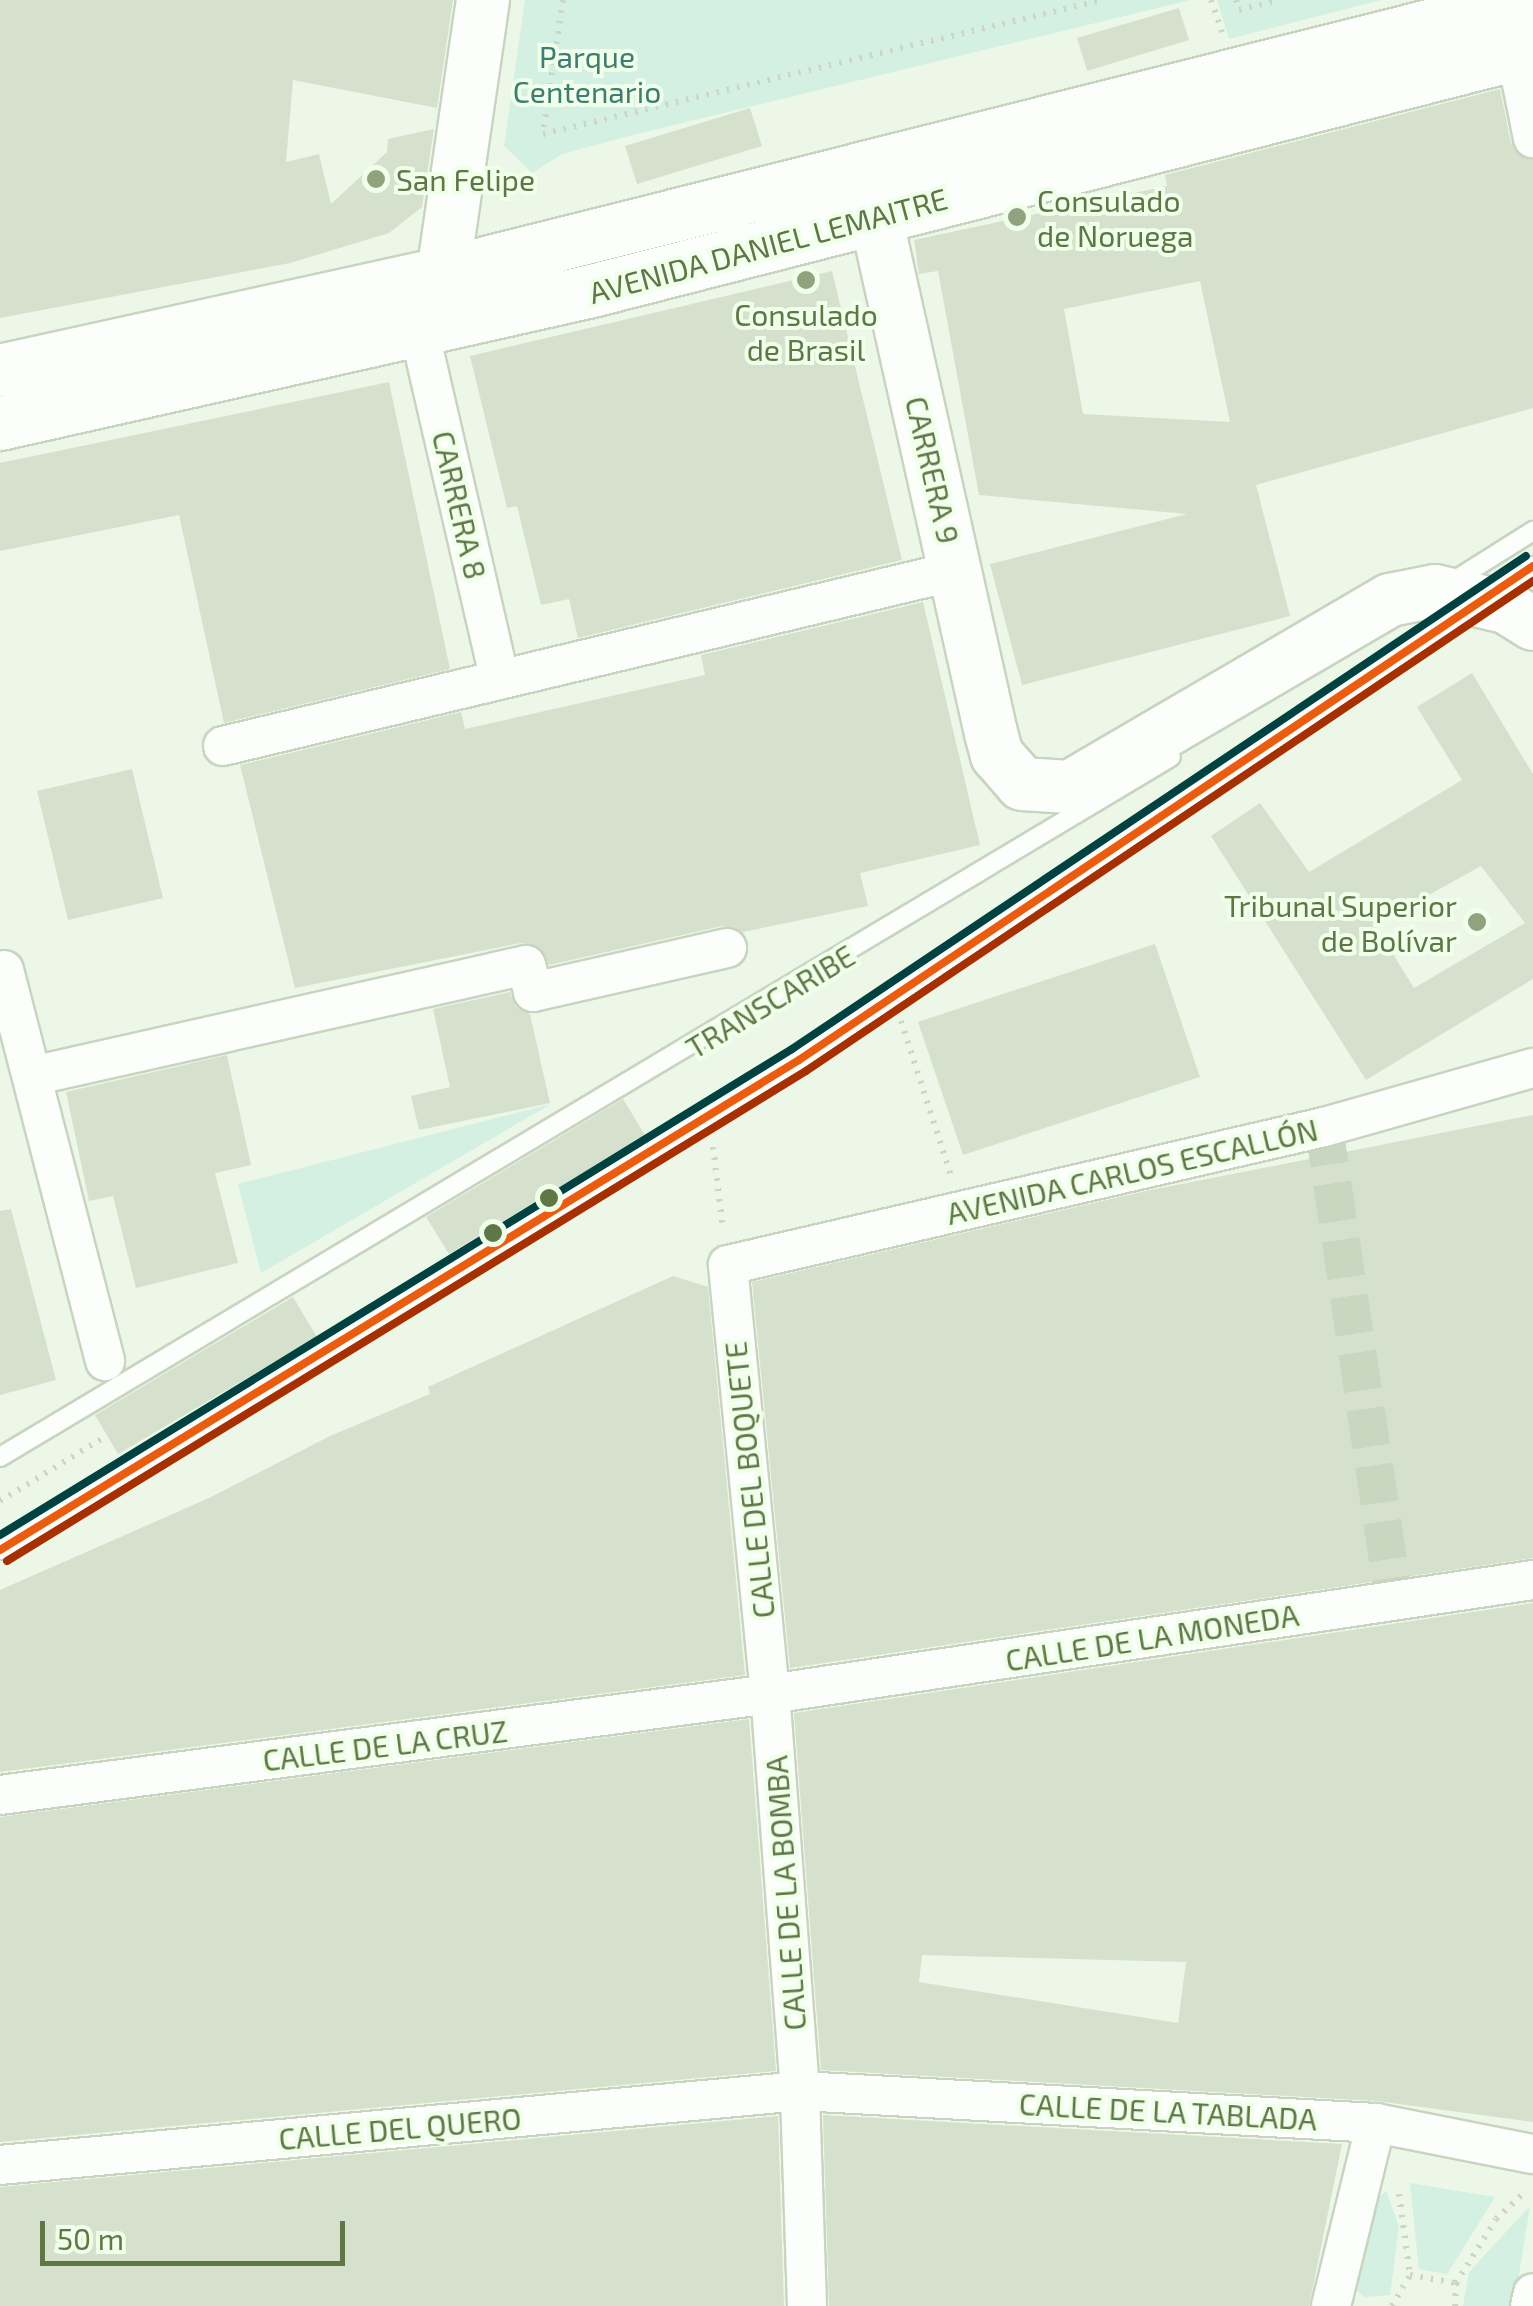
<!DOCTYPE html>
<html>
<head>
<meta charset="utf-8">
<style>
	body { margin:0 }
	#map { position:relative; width:1533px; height:2306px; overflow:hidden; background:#ecf7e8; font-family:"Exo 2",sans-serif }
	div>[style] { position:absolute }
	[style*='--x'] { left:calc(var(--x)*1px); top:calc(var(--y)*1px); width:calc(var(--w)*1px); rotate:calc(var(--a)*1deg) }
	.green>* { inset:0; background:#d4f0e3 }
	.building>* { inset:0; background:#d5e1cd }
	.street-tunnel>* { height:38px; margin-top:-19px; transform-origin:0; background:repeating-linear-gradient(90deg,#c9d7c0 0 38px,transparent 0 57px) }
	.path>* { height:6px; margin-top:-3px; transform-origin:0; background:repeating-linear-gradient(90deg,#cdd6c6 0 2.5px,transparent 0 10.5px) }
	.roads { filter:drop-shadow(2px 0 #c9d4c0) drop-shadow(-2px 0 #c9d4c0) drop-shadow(0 2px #c9d4c0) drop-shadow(0 -2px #c9d4c0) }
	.lane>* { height:18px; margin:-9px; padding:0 9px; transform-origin:9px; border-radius:9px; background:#fcfefc }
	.street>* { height:38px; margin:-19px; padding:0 19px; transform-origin:19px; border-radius:19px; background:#fcfefc }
	.secondary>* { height:52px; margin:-26px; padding:0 26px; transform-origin:26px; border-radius:26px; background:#fcfefc }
	.bus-1>* { height:8px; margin:-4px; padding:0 4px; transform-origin:4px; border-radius:4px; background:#ec5c0e }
	.bus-2>* { height:8px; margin:-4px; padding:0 4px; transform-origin:4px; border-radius:4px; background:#a83000 }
	.bus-3>* { height:8px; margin:-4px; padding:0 4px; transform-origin:4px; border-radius:4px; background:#004242 }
	.dots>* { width:28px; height:28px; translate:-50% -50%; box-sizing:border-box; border:5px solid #efffe9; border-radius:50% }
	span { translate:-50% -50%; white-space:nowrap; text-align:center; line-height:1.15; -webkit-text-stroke:8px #efffe9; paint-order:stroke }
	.park-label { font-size:30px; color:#3f7c72 }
	.poi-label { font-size:30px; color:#5f7647 }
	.left { translate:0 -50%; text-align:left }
	.right { translate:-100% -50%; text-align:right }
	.street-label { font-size:30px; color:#5f7647 }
	.scale { position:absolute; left:40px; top:2221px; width:305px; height:45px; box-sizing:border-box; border:5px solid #5f7647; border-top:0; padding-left:12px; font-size:30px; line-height:35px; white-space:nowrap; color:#5f7647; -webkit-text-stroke:8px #efffe9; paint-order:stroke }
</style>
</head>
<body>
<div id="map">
	<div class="green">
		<i style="clip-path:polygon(525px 0,1191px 0,629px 136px,562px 154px,532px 173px,504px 146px)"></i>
		<i style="clip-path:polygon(1217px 0,1381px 0,1229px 39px)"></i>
		<i style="clip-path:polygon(551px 1104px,261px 1273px,238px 1184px)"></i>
		<i style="clip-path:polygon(1410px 2183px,1495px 2197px,1447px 2274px,1419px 2269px)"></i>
		<i style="clip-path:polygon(1386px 2191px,1399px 2226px,1390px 2295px,1364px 2297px,1349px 2283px,1363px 2211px)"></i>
		<i style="clip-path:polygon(1530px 2206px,1514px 2306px,1463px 2306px,1469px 2272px)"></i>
	</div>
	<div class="building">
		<i style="clip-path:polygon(0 0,453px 0,437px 108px,293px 80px,286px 162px,319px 154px,331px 204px,387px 152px,388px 139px,434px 129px,422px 207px,389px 233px,290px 263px,0 318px)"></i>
		<i style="clip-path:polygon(1179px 8px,1189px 40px,1087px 71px,1077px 38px)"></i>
		<i style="clip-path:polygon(evenodd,1500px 89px,1511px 143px,1533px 160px,1533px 408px,1256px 485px,1290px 616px,1022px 685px,990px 564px,1187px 514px,979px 495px,938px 271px,919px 274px,914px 240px,1167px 186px,1165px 175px,1500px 89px,1200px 281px,1230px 422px,1083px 414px,1064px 309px,1200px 281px)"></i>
		<i style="clip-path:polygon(750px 108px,762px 146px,637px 184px,625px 146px)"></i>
		<i style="clip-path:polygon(832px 271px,902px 560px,578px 638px,569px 599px,541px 605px,517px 506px,507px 508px,470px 356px)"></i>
		<i style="clip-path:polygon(389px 382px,450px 669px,224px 723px,179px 515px,0 551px,0 463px)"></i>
		<i style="clip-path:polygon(923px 602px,980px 845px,860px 873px,868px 906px,743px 932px,722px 926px,549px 965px,541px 949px,521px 943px,295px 988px,240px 765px,461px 712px,465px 729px,705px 675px,701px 655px)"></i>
		<i style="clip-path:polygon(evenodd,1472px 673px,1533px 774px,1533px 979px,1366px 1080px,1211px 836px,1260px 803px,1309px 872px,1462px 780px,1417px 707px,1472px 673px,1481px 866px,1525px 923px,1414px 988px,1375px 925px,1481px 866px)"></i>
		<i style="clip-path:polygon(132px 769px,163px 898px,68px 920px,37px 791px)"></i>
		<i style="clip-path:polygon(1155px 944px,1200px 1077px,963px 1155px,918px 1022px)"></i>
		<i style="clip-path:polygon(510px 992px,516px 1007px,530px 1014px,550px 1103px,419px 1130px,411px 1096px,450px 1087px,433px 1009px)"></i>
		<i style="clip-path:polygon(227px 1055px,251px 1165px,215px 1173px,238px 1263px,136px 1288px,113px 1196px,89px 1201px,66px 1092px)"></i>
		<i style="clip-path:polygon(623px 1099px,645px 1135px,449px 1254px,426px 1217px)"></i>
		<i style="clip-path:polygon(1533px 1115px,1533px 1558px,790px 1668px,752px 1282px,1146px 1191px)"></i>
		<i style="clip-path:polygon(11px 1209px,56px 1380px,0 1395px,0 1211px)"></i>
		<i style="clip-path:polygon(673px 1276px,708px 1287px,745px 1675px,0 1772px,0 1590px,209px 1498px,330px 1436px,430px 1394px,428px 1387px)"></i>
		<i style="clip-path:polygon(293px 1297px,317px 1337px,118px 1454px,95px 1415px)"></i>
		<i style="clip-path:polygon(evenodd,1533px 1603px,1533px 2122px,1377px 2101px,821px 2070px,794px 1713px,1533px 1603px,922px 1955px,1186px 1962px,1178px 2023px,919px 1982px,922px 1955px)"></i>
		<i style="clip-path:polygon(749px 1719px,776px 2071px,0 2142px,0 1817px)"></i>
		<i style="clip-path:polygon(823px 2115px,1342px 2144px,1309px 2306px,829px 2306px)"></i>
		<i style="clip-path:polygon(778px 2116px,784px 2306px,0 2306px,0 2187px)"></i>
	</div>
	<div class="street-tunnel">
		<i style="--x:1324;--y:1127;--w:478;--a:81.6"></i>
	</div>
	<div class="path">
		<i style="--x:563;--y:0;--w:135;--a:98.5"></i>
		<i style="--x:543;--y:134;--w:575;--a:-13.48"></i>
		<i style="--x:1211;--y:0;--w:34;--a:71"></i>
		<i style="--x:1236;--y:0;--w:10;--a:73"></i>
		<i style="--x:1239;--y:10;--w:41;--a:-14"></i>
		<i style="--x:901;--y:1021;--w:163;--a:72.1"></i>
		<i style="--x:713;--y:1147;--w:83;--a:83"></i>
		<i style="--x:0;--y:1501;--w:124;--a:-31.5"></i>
		<i style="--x:1399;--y:2194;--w:82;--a:82.3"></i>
		<i style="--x:1456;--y:2283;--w:75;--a:-58"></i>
		<i style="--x:1496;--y:2219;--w:40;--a:-43"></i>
		<i style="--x:1392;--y:2306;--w:36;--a:-60"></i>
		<i style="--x:1410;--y:2275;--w:47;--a:9.9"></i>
		<i style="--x:1456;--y:2283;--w:23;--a:92"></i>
	</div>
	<div class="roads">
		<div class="lane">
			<i style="--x:1452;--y:582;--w:96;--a:-32.2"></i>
			<i style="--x:1492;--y:594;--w:50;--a:-34.3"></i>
			<i style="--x:0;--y:1457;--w:1364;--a:-30.87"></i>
			<i style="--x:0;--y:1550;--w:937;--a:-31.52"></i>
			<i style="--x:799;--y:1060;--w:809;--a:-33.97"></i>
		</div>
		<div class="street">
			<i style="--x:1516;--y:54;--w:86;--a:78.6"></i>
			<i style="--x:419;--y:330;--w:359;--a:77"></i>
			<i style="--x:223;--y:746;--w:753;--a:-13.45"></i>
			<i style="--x:4;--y:970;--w:404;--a:75.5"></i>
			<i style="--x:32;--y:1076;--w:506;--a:-12.66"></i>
			<i style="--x:526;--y:965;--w:28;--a:75"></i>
			<i style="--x:533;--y:992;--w:199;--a:-12.8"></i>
			<i style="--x:0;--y:1795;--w:777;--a:-7.47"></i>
			<i style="--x:770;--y:1694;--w:771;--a:-8.5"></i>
			<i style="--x:0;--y:2165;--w:803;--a:-5.28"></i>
			<i style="--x:800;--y:2091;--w:577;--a:3.18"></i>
			<i style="--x:1376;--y:2123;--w:160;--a:11.2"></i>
			<i style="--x:807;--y:2306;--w:215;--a:-91.9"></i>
			<i style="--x:800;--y:2091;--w:398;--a:-94.3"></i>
			<i style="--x:770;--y:1694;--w:431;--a:-95.6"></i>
			<i style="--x:728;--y:1265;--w:612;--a:-13.04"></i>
			<i style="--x:1324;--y:1127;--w:217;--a:-15.8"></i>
			<i style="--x:1331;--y:2306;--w:188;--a:-76.2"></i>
			<i style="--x:1530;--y:2306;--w:13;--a:-77"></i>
		</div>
		<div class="secondary">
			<i style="--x:868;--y:182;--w:565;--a:77.42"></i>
			<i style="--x:991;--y:733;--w:23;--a:75"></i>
			<i style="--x:997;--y:755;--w:38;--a:49"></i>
			<i style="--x:1022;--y:784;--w:48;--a:3.6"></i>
			<i style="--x:1070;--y:787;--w:371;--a:-30.3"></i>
			<i style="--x:1390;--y:600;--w:46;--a:-11.3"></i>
			<i style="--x:1435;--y:591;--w:73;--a:12.7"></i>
			<i style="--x:1506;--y:607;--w:32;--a:32"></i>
			<i style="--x:443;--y:274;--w:277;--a:-81.7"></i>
			<i style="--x:0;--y:371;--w:453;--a:-12.4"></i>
			<i style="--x:443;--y:274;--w:1124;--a:-14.11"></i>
			<i style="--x:0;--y:424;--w:607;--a:-12.66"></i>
			<i style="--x:592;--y:291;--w:971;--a:-14.37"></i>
		</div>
	</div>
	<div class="bus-1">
		<i style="--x:0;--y:1550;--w:937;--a:-31.52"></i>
		<i style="--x:799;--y:1060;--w:885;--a:-33.94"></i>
	</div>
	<div class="bus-2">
		<i style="--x:7;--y:1561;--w:937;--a:-31.52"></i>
		<i style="--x:806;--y:1071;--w:877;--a:-33.98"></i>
	</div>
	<div class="bus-3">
		<i style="--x:0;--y:1535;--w:929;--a:-31.53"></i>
		<i style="--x:792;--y:1049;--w:884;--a:-33.89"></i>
	</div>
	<div class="dots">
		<i style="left:376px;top:179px;background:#90a37f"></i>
		<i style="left:1017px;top:217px;background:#90a37f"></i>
		<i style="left:806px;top:280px;background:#90a37f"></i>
		<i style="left:1477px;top:922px;background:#90a37f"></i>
		<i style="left:549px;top:1198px;background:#5f7647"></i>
		<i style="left:493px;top:1233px;background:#5f7647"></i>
	</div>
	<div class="park-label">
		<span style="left:587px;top:73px">Parque<br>Centenario</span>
	</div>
	<div class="poi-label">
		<span class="left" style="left:396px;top:179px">San Felipe</span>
		<span class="left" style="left:1037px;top:217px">Consulado<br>de Noruega</span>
		<span style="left:806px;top:331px">Consulado<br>de Brasil</span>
		<span class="right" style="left:1457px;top:922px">Tribunal Superior<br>de Bolívar</span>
	</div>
	<div class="street-label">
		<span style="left:768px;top:245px;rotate:-15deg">AVENIDA DANIEL LEMAITRE</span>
		<span style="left:933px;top:470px;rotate:77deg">CARRERA 9</span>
		<span style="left:460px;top:505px;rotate:77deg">CARRERA 8</span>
		<span style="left:770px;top:1001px;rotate:-31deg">TRANSCARIBE</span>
		<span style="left:1132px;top:1171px;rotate:-13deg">AVENIDA CARLOS ESCALLÓN</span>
		<span style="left:749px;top:1480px;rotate:-96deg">CALLE DEL BOQUETE</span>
		<span style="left:1152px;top:1637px;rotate:-9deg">CALLE DE LA MONEDA</span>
		<span style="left:385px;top:1745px;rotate:-7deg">CALLE DE LA CRUZ</span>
		<span style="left:785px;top:1893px;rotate:-94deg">CALLE DE LA BOMBA</span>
		<span style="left:1168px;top:2111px;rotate:3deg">CALLE DE LA TABLADA</span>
		<span style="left:400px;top:2128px;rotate:-5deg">CALLE DEL QUERO</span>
	</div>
	<div class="scale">50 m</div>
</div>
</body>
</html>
